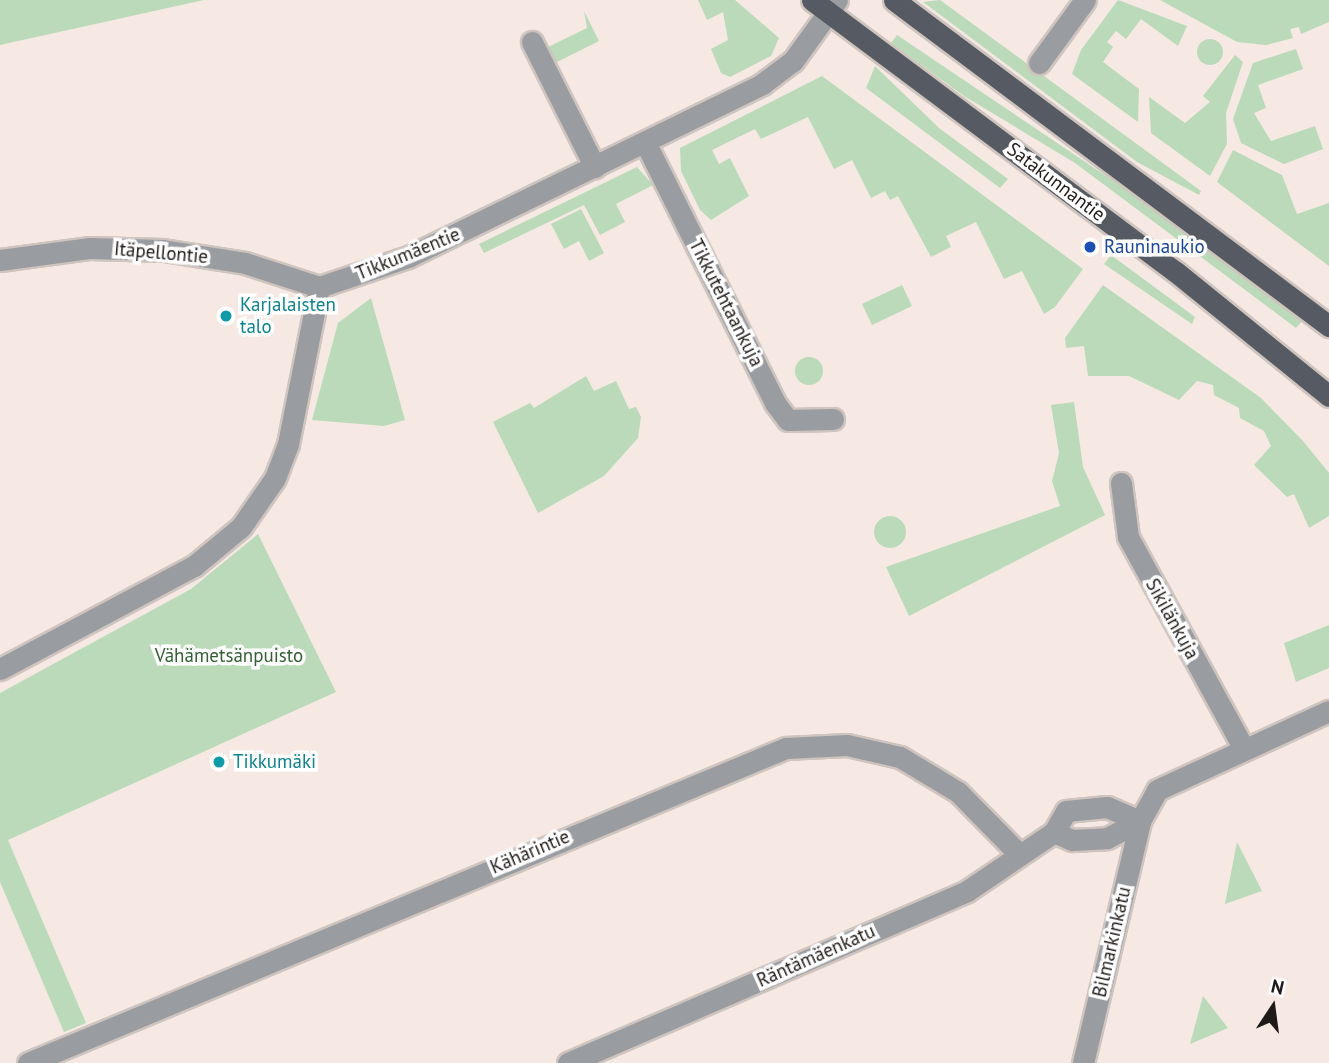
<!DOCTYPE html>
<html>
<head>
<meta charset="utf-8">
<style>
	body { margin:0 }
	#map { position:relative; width:1329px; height:1063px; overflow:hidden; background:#f6e9e3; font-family:"PT Sans",sans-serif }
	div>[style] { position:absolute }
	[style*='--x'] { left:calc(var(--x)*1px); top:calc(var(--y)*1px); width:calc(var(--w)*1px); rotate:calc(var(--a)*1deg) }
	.green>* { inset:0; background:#badab9 }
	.round { border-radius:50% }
	.roads { filter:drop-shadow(2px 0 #cfc4be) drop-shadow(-2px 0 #cfc4be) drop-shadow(0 2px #cfc4be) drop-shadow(0 -2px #cfc4be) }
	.minor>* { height:21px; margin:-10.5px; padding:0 10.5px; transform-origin:10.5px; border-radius:10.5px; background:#999ca0 }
	.major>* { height:21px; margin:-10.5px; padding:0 10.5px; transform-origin:10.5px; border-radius:10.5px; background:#565b63 }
	.dots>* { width:19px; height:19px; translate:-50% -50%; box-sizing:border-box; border:4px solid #fff; border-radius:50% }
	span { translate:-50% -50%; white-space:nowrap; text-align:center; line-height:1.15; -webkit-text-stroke:7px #fff; paint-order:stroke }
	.street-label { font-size:19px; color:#1f1a18 }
	.transit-label { font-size:19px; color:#164399 }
	.left { translate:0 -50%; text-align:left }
	.culture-label { font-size:19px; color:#0d838f }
	.park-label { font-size:19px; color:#325f32 }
	.north { position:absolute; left:1238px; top:972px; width:70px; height:70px; -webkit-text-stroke:5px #fff; paint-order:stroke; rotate:13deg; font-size:19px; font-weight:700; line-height:28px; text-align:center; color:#1f1a18 }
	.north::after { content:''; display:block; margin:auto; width:24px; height:32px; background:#1f1a18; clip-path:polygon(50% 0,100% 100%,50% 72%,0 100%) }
</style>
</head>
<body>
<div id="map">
	<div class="green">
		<i style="clip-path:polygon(0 0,204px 0,0 45px)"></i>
		<i style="clip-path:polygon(698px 0,735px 0,779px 38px,771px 56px,730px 77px,721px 73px,711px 49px,728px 40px,723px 12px,707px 20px)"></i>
		<i style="clip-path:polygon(940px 0,1201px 191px,1199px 195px,1137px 162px,923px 2px)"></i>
		<i style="clip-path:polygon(1118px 0,1187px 26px,1178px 46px,1141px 19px,1126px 39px,1116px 31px,1107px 42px,1113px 47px,1103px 62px,1139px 89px,1138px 122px,1072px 74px,1081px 50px)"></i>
		<i style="clip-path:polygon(1160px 0,1329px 0,1329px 22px,1301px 34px,1299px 27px,1290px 29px,1293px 38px,1266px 45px,1237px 42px)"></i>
		<i style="clip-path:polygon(584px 11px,599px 41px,555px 63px,548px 47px,587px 28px)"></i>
		<i style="clip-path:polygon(897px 35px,1118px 184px,1302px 321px,1296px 328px,1075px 163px,964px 96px,891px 43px)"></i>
		<i class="round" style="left:1197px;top:39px;width:26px;height:26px"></i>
		<i style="clip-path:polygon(1296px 49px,1303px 69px,1258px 85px,1266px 108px,1254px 113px,1271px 141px,1315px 126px,1323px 149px,1284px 164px,1241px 143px,1233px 119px,1253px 63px)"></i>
		<i style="clip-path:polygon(1235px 55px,1243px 62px,1226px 113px,1227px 144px,1210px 176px,1151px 133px,1149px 97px,1185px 123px,1210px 102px,1203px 96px)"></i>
		<i style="clip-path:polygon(875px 66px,939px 128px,1008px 179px,1000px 188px,866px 88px)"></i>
		<i style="clip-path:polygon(822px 76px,1083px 269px,1055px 307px,1044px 314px,1022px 271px,1004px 279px,976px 222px,946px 236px,951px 247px,931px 257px,898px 196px,890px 200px,885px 191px,871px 198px,852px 160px,834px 169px,808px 117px,761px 139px,755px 129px,712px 150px,719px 164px,730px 158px,749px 196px,711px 220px,700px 210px,681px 171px,680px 148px)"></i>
		<i style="clip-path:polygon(1233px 150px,1282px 175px,1297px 214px,1329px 203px,1329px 266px,1217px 182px)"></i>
		<i style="clip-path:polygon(637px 167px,653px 185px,616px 204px,625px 222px,600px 235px,584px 205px,484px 253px,479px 244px)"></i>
		<i style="clip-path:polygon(581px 209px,604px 253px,589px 261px,579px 241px,564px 249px,551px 224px)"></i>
		<i style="clip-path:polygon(1111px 255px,1195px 317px,1192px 324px,1104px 264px)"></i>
		<i style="clip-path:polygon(902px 285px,912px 306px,872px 325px,862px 304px)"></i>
		<i style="clip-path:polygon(1103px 285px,1261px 398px,1303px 441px,1329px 473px,1329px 516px,1309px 528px,1294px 494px,1287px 497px,1254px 465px,1271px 446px,1264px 431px,1240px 418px,1239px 408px,1214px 395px,1213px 385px,1197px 381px,1179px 400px,1129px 376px,1088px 376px,1084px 346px,1066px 348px,1065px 338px)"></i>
		<i style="clip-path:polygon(371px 298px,405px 420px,384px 426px,312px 420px,338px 323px)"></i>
		<i class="round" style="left:795px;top:357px;width:28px;height:28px"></i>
		<i style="clip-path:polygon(586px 376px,594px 391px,616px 381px,629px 409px,636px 407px,641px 417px,638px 438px,604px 476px,538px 513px,493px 422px,530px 403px,534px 408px)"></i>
		<i style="clip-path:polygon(1074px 402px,1083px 467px,1105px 515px,909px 616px,886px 567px,1060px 506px,1052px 481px,1059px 453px,1051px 405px)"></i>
		<i class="round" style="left:874px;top:516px;width:32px;height:32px"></i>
		<i style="clip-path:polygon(258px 534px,336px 692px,8px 840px,86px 1023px,64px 1032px,0 882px,0 693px,191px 589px)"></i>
		<i style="clip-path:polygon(1329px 625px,1329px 668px,1296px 682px,1284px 643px)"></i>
		<i style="clip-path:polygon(1237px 842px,1262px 891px,1225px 904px)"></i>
		<i style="clip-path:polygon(1203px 996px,1228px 1028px,1190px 1044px)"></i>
	</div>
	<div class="roads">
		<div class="minor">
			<i style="--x:532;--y:42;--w:140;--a:63.3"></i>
			<i style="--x:1039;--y:63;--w:78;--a:-53.9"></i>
			<i style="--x:645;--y:142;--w:292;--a:63.5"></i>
			<i style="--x:775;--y:403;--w:21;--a:53"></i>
			<i style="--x:788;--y:420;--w:45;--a:-1.3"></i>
			<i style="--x:0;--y:260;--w:91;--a:-7.6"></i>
			<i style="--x:90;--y:248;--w:73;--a:1.6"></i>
			<i style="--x:163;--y:250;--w:83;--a:9"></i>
			<i style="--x:245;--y:263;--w:78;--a:18"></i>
			<i style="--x:1121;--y:483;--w:54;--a:82.6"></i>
			<i style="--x:1128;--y:537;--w:242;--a:61.3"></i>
			<i style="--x:0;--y:669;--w:220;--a:-28"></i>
			<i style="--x:194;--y:566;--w:61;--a:-39.7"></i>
			<i style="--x:241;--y:527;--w:60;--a:-55.2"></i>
			<i style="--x:275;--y:478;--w:36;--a:-69"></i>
			<i style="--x:288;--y:444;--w:160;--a:-78.8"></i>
			<i style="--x:319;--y:287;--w:94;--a:-18.6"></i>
			<i style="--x:408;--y:257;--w:394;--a:-26"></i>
			<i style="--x:762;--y:84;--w:39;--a:-37"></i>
			<i style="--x:793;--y:61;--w:75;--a:-54.2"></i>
			<i style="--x:1054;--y:832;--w:20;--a:24"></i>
			<i style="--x:1072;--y:840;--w:35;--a:-3"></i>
			<i style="--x:1107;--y:838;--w:37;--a:-27"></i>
			<i style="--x:28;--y:1063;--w:821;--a:-22.57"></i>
			<i style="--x:786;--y:748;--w:61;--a:-2.8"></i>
			<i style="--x:847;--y:745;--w:54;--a:12.8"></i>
			<i style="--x:900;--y:757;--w:68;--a:31.1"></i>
			<i style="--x:958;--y:792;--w:84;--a:45.5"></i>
			<i style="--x:568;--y:1063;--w:434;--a:-23.3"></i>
			<i style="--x:967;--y:891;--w:105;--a:-34.1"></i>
			<i style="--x:1054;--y:832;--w:24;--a:-60"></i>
			<i style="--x:1066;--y:811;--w:41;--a:-5.6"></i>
			<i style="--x:1107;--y:807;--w:36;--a:23"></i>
			<i style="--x:1083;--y:1063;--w:249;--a:-76.7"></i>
			<i style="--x:1140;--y:821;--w:35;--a:-61"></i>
			<i style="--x:1157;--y:790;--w:189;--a:-24.7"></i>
		</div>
		<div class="major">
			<i style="--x:812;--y:0;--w:454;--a:36.8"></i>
			<i style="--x:1176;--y:272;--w:197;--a:39"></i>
			<i style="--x:894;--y:0;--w:544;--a:36.85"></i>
		</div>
	</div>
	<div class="dots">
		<i style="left:1090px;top:247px;background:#1a4fb4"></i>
		<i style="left:226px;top:316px;background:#0f9aa8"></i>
		<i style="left:219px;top:762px;background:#0f9aa8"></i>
	</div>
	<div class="street-label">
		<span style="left:1056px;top:182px;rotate:37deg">Satakunnantie</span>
		<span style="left:161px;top:253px;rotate:5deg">Itäpellontie</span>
		<span style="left:408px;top:254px;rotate:-22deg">Tikkumäentie</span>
		<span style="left:726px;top:303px;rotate:63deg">Tikkutehtaankuja</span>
		<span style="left:1172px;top:619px;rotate:61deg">Sikilänkuja</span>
		<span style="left:530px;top:852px;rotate:-23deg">Kähärintie</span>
		<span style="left:1112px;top:942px;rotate:-77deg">Bilmarkinkatu</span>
		<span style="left:816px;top:956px;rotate:-24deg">Räntämäenkatu</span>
	</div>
	<div class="transit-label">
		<span class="left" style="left:1104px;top:247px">Rauninaukio</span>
	</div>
	<div class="culture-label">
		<span class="left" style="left:240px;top:316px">Karjalaisten<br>talo</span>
		<span class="left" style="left:233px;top:762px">Tikkumäki</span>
	</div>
	<div class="park-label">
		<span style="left:229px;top:656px">Vähämetsänpuisto</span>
	</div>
	<div class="north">N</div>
</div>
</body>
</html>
